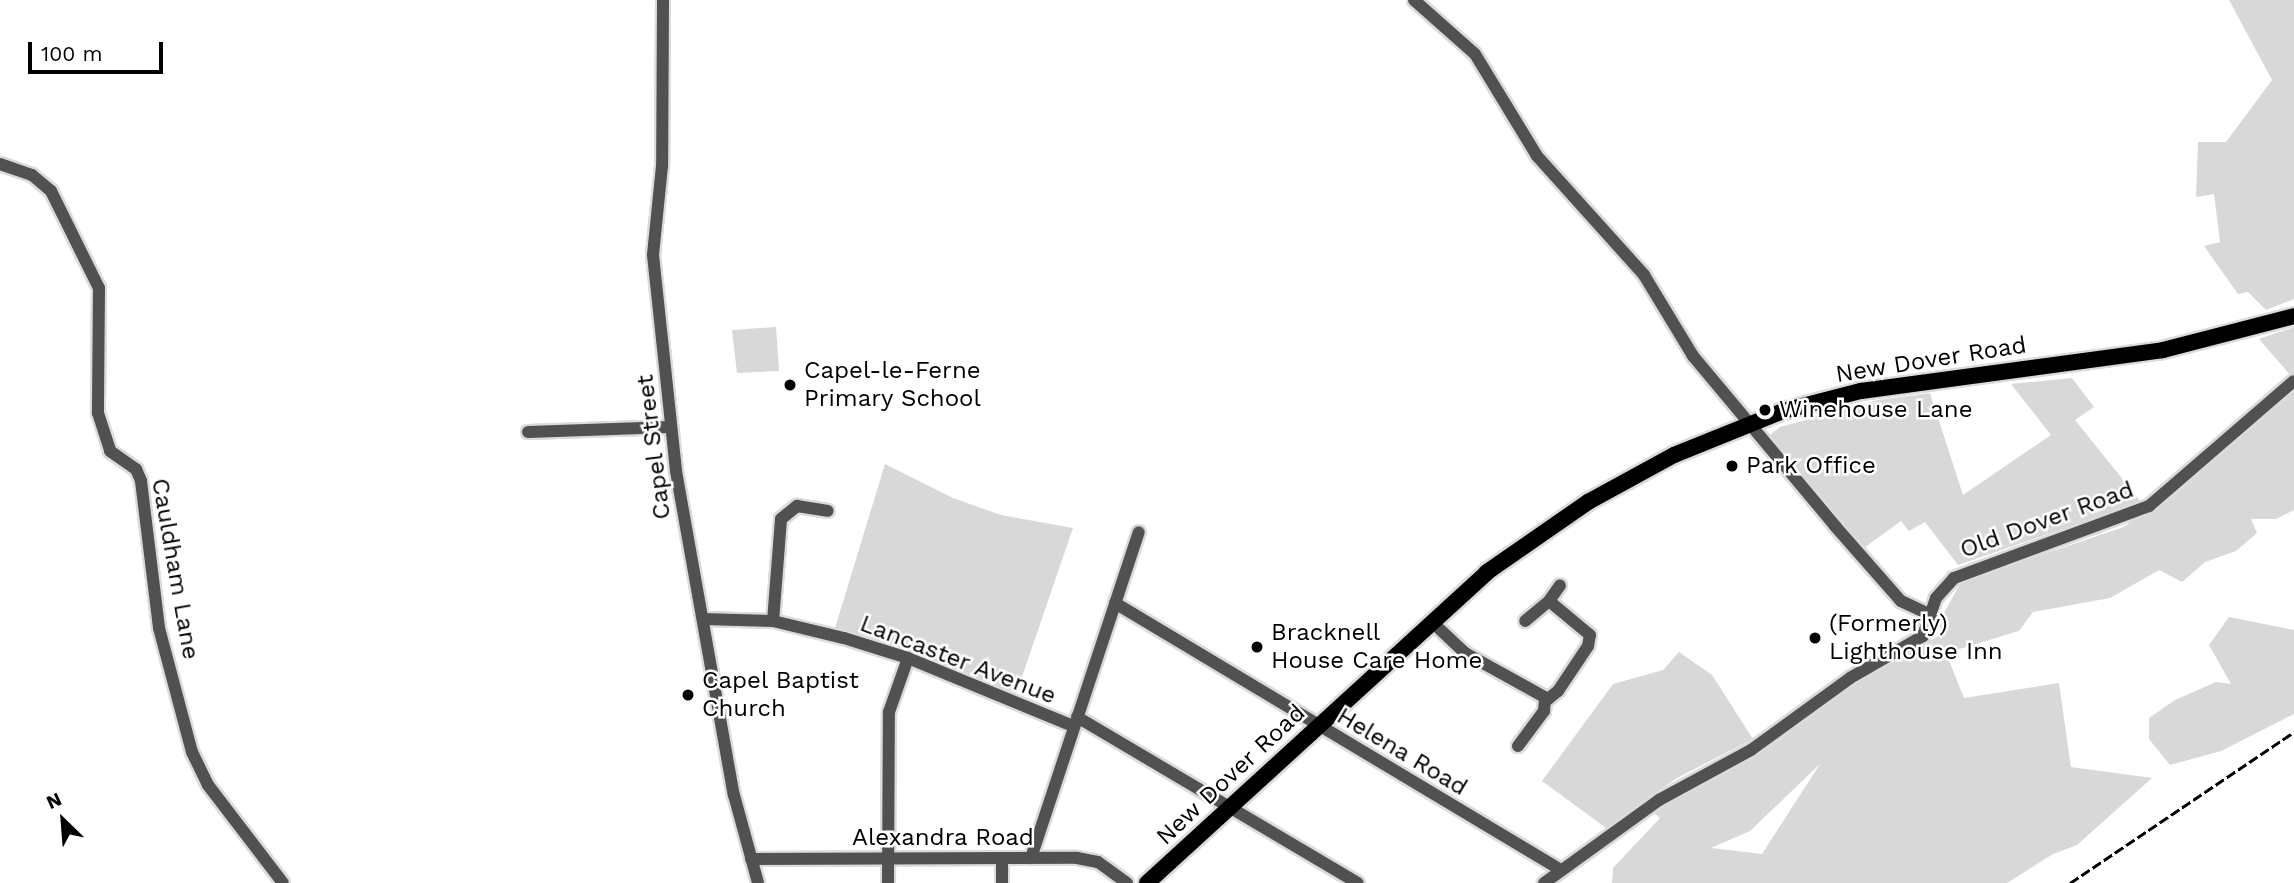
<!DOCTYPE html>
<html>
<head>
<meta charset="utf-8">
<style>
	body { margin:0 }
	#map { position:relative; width:2294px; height:883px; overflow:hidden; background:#fff; font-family:"Work Sans",sans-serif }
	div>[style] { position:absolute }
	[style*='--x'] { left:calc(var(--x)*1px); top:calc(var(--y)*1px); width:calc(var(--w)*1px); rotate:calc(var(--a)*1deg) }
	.green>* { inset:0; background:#d8d8d8 }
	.roads { filter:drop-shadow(2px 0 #dbdbdb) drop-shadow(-2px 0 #dbdbdb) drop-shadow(0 2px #dbdbdb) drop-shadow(0 -2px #dbdbdb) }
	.minor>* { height:12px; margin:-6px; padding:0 6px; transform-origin:6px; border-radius:6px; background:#515151 }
	.major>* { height:16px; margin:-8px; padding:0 8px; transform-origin:8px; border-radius:8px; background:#000 }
	.rail>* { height:2.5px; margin-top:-1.25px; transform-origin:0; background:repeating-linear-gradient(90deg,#000 0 10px,transparent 0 13.5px) }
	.dots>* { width:19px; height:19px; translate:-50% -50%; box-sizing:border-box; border:4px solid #fff; border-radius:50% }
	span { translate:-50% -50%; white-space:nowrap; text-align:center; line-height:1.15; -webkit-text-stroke:5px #fff; paint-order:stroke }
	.street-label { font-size:24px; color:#000 }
	.poi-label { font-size:24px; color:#000 }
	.left { translate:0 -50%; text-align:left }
	.north { position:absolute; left:28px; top:785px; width:70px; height:70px; -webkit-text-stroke:5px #fff; paint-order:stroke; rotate:335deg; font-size:19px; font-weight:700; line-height:28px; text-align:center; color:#000 }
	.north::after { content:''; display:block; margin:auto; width:24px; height:32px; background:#000; clip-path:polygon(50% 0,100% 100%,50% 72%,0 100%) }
	.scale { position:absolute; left:28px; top:42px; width:135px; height:32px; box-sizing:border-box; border:4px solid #000; border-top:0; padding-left:9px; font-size:21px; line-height:24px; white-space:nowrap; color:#000; -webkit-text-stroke:5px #fff; paint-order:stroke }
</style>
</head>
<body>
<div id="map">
	<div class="green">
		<i style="clip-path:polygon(2229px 0,2294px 0,2294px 299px,2266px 310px,2248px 292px,2238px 294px,2204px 246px,2220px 242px,2214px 194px,2196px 197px,2198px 142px,2226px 142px,2272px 80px)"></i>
		<i style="clip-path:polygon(776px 327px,779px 371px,737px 373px,732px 330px)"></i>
		<i style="clip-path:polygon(2294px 327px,2294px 373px,2291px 376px,2259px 339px)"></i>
		<i style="clip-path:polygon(2072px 378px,2094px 407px,2075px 420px,2141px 502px,1958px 565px,1925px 522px,1909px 531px,1901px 521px,1861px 550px,1766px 438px,1780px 427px,1878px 400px,1930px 393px,1963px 495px,2051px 435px,2011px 384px)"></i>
		<i style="clip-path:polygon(evenodd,2294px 389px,2294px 510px,2276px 519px,2251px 519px,2257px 533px,2236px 551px,2205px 562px,2182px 582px,2159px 570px,2110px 598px,2033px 612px,2019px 631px,1946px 653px,1964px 698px,2059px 683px,2071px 767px,2152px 778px,2077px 845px,2053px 854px,2007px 883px,1612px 883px,1613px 868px,1660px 818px,1651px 811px,1654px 808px,1780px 740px,1840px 691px,1942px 634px,1939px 622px,1961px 582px,2124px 527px,2294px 389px,1820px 764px,1762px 854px,1711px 848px,1750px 831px,1820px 764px)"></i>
		<i style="clip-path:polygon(885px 464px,953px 498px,1001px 515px,1073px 528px,1014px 700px,835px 628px)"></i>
		<i style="clip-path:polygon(2229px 617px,2294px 630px,2294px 714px,2221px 751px,2170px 765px,2149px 739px,2149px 718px,2175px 700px,2216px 682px,2231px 684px,2209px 645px)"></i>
		<i style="clip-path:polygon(1679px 652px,1712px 675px,1753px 739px,1677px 778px,1606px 828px,1542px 781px,1613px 684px,1663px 670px)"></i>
	</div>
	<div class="roads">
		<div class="minor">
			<i style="--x:663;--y:0;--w:166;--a:90.3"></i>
			<i style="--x:662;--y:166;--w:89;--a:95.8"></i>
			<i style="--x:653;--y:255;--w:217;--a:83.9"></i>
			<i style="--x:676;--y:471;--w:329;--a:79.9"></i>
			<i style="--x:734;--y:795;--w:91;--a:74.7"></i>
			<i style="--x:1414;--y:0;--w:81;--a:41.5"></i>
			<i style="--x:1475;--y:54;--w:119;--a:58.7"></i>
			<i style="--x:1537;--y:156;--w:160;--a:48"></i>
			<i style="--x:1644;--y:275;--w:95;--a:58.8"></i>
			<i style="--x:1693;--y:356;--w:222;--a:50.1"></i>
			<i style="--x:1835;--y:526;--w:100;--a:48.7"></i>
			<i style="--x:1901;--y:601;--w:33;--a:25"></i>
			<i style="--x:0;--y:164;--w:34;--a:19"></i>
			<i style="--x:32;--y:175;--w:25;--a:40"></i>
			<i style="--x:51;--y:191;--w:108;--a:63.7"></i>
			<i style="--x:99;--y:288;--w:125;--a:90.5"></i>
			<i style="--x:98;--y:413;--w:40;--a:72"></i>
			<i style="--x:110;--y:451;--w:32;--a:35"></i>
			<i style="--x:136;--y:469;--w:13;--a:67"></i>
			<i style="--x:141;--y:481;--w:148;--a:83"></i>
			<i style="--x:159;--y:628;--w:128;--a:75.1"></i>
			<i style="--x:192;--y:752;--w:37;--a:64"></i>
			<i style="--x:208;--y:785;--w:123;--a:52.6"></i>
			<i style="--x:528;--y:432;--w:143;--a:-2"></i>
			<i style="--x:1549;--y:601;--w:19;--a:-55"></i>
			<i style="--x:1115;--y:603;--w:520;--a:30.91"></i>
			<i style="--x:703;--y:619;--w:70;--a:1.6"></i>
			<i style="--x:773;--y:621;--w:73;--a:13.5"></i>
			<i style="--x:844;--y:638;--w:67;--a:17.4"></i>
			<i style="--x:908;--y:658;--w:178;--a:22.4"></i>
			<i style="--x:773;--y:621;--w:102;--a:-85.5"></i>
			<i style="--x:781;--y:519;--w:21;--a:-39"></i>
			<i style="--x:797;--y:506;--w:31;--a:9"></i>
			<i style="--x:1431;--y:621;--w:47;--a:43.3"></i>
			<i style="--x:1465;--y:653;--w:95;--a:29"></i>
			<i style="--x:1548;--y:699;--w:13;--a:-39"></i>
			<i style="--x:1558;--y:691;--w:54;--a:-56.3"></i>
			<i style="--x:1588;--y:646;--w:11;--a:-80"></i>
			<i style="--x:1590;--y:635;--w:53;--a:-140.3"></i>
			<i style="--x:1549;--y:601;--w:31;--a:140"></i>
			<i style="--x:1077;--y:717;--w:326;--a:30.6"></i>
			<i style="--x:1518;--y:746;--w:44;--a:-53.4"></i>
			<i style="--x:1544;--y:711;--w:12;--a:-85"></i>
			<i style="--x:1031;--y:858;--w:343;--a:-71.7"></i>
			<i style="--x:751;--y:859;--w:326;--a:-0.2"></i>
			<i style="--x:1077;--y:858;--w:21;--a:11"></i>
			<i style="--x:1098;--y:862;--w:36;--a:36"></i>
			<i style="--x:888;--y:883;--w:171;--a:-89.7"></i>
			<i style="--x:889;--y:712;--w:57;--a:-70.6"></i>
			<i style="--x:1002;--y:883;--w:24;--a:-90"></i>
			<i style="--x:1544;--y:883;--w:142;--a:-35.8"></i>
			<i style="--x:1659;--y:800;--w:105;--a:-28.5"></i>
			<i style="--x:1751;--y:750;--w:122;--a:-36"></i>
			<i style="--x:1850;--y:678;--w:84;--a:-29.9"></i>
			<i style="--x:1923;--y:636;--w:40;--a:-71.1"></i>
			<i style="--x:1936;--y:598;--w:27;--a:-48"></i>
			<i style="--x:1954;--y:578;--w:208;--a:-20.3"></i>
			<i style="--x:2149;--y:506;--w:191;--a:-40.8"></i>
		</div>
		<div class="major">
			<i style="--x:1147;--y:883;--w:461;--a:-42.4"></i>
			<i style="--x:1487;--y:572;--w:123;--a:-34.7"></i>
			<i style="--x:1588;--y:502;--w:98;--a:-28.7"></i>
			<i style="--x:1674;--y:455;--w:118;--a:-22"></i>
			<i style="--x:1783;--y:411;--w:81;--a:-14.4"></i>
			<i style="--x:1861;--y:391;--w:305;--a:-7.7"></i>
			<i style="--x:2163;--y:350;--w:135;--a:-14.5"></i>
		</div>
	</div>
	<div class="rail">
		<i style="--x:2070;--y:883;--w:270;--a:-34"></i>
	</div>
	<div class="dots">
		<i style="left:790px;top:385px;background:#000"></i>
		<i style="left:1765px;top:410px;background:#000"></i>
		<i style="left:1732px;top:466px;background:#000"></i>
		<i style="left:1815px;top:638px;background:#000"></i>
		<i style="left:1257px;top:647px;background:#000"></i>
		<i style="left:688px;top:695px;background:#000"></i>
	</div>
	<div class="street-label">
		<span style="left:1931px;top:360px;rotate:-9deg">New Dover Road</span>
		<span style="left:654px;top:447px;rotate:-97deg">Capel Street</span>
		<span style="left:2047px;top:520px;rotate:-20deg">Old Dover Road</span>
		<span style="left:175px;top:569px;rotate:80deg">Cauldham Lane</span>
		<span style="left:958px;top:660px;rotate:21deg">Lancaster Avenue</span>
		<span style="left:1402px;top:752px;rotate:31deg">Helena Road</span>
		<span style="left:1231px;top:775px;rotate:-43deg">New Dover Road</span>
		<span style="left:943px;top:838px">Alexandra Road</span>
	</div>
	<div class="poi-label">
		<span class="left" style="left:804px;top:385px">Capel-le-Ferne<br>Primary School</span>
		<span class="left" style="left:1779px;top:410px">Winehouse Lane</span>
		<span class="left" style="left:1746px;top:466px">Park Office</span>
		<span class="left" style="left:1829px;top:638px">(Formerly)<br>Lighthouse Inn</span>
		<span class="left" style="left:1271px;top:647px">Bracknell<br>House Care Home</span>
		<span class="left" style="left:702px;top:695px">Capel Baptist<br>Church</span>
	</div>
	<div class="north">N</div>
	<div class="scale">100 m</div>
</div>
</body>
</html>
